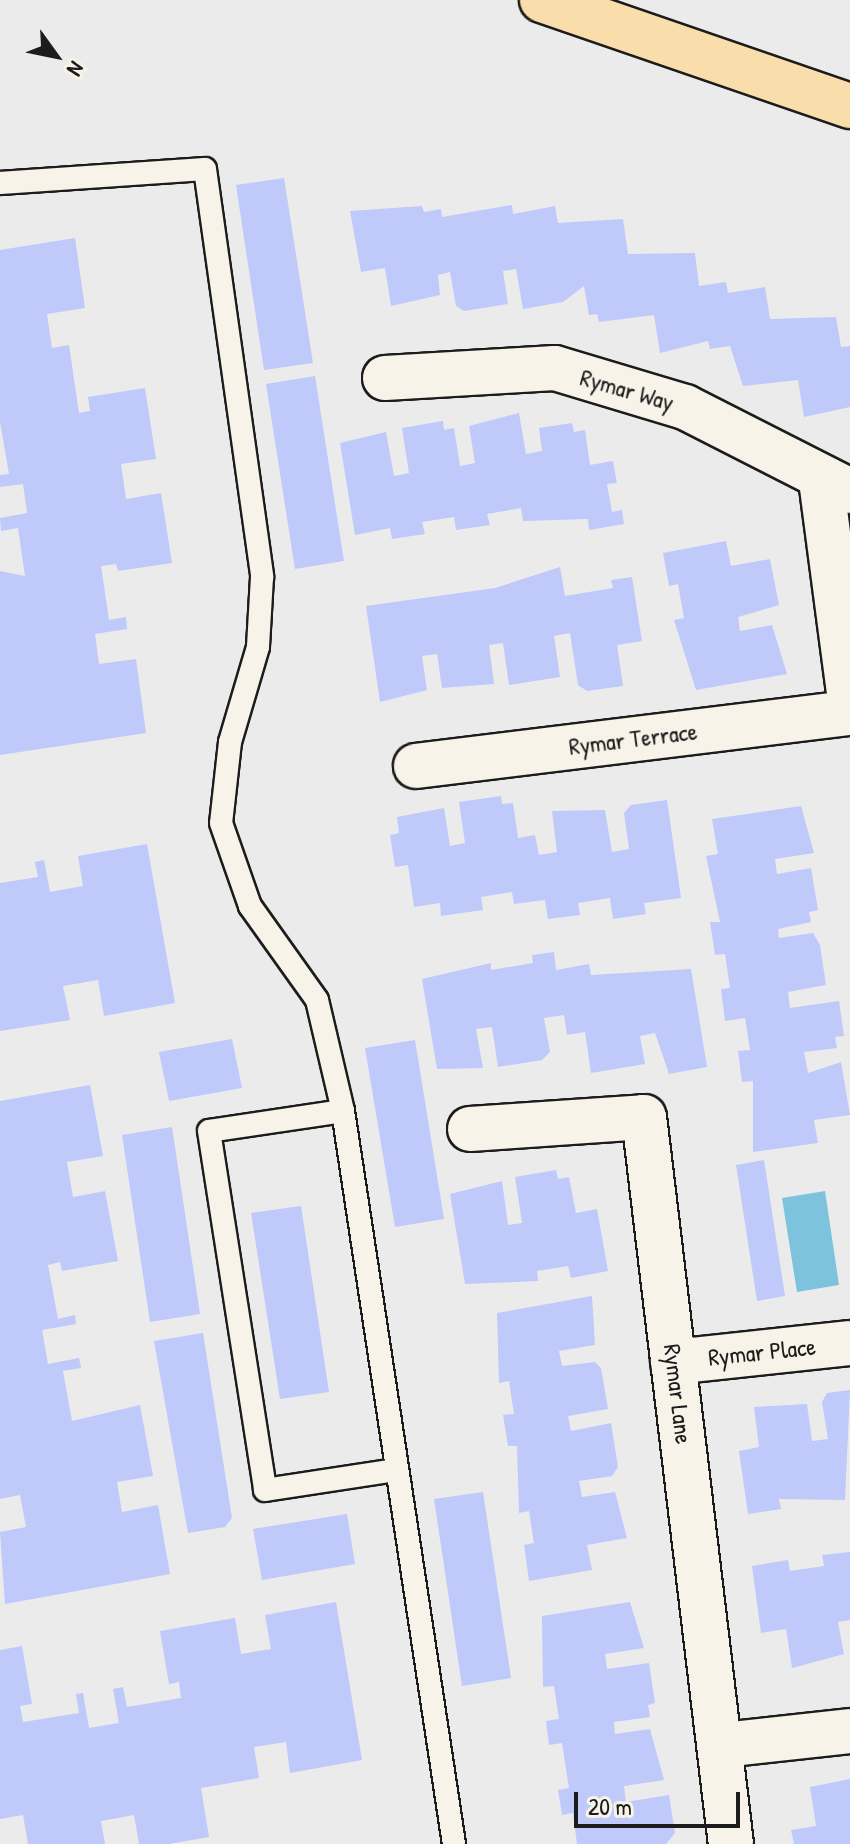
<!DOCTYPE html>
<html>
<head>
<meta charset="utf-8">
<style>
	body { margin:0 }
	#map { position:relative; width:850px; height:1844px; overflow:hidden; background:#ecebec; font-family:"Patrick Hand",sans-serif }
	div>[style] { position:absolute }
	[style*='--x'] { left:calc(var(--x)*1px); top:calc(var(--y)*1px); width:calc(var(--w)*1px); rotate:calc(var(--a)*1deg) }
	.water>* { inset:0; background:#7dc3de }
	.building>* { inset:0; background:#bfc9fa }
	.roads { filter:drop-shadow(2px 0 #1c1c1c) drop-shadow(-2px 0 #1c1c1c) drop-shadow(0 2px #1c1c1c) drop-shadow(0 -2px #1c1c1c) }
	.service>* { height:22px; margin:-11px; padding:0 11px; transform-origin:11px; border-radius:11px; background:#f7f3e8 }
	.minor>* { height:44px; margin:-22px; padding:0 22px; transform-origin:22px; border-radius:22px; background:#f7f3e8 }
	.motorway>* { height:44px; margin:-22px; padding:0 22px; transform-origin:22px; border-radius:22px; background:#f9deab }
	span { translate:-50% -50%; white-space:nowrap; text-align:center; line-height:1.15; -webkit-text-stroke:6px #f7f3e8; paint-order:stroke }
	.street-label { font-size:24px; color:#1c1c1c }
	.north { position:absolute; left:16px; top:16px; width:80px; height:80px; -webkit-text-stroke:6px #f7f3e8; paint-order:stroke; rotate:123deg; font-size:22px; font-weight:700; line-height:32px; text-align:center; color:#1c1c1c }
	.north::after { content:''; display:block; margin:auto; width:28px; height:36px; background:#1c1c1c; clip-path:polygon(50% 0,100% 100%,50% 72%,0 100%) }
	.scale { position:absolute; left:574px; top:1792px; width:166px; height:36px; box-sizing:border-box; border:4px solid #1c1c1c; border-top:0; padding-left:10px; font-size:24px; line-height:28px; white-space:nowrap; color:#1c1c1c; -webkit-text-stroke:6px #f7f3e8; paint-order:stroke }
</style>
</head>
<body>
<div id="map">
	<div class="water">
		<i style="clip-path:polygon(825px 1191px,839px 1285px,797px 1292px,782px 1198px)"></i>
	</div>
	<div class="building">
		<i style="clip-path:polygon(284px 178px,313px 363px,264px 370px,236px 185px)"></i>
		<i style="clip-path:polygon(512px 205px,513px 214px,555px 206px,558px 223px,623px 219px,628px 254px,695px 253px,699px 286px,726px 282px,728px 293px,765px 287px,770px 319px,836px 317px,841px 347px,850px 346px,850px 407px,804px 417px,798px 380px,743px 386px,730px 346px,710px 349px,708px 341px,660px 353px,654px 315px,599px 322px,597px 314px,589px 315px,584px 286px,563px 302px,523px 309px,516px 269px,503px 271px,508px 304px,464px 311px,456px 306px,450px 272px,438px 275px,440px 295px,391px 306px,385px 268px,361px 272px,350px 211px,422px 206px,424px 212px,441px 209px,442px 217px)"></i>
		<i style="clip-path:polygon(75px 238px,85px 308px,47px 314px,52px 348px,69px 345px,79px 413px,90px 411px,88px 397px,145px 388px,156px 459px,121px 464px,126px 499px,161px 493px,172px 563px,118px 571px,116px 564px,101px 566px,109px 620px,126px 617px,127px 629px,95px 634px,99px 664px,136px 659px,146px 733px,0 755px,0 571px,25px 576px,18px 528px,1px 531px,0 518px,27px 513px,23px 484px,0 487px,0 475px,9px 474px,0 422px,0 250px)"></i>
		<i style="clip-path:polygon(315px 376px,344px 561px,295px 569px,266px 384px)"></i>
		<i style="clip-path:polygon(519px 413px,526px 454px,542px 451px,539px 428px,572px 423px,574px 432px,585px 430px,590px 465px,613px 461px,617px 483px,607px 484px,612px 512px,622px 510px,624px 524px,589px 530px,588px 519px,523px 521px,521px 508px,487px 514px,490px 525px,456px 530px,454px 517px,422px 522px,425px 534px,392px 539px,390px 528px,355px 535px,340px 443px,386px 432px,394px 476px,409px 473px,402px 428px,443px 421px,444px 430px,454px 428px,460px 466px,475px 463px,469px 426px)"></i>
		<i style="clip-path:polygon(726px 541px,731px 566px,770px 559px,779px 605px,738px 617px,740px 631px,772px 625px,787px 674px,696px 690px,674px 620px,684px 618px,678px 584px,669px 586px,663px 553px)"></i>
		<i style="clip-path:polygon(560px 567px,565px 596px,613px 588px,611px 580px,632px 577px,642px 641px,617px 645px,623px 686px,587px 691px,578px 685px,570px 633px,554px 636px,560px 677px,509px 685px,503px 643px,489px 645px,494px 684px,442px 688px,437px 654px,422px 656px,427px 690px,380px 702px,366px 606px,495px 588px)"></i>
		<i style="clip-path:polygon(501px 796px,502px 804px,513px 803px,518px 838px,535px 835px,539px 855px,557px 852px,552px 811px,605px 810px,612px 852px,629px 849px,624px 813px,631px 805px,667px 800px,681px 898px,644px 903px,646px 914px,613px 919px,610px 898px,578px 903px,580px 915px,548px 919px,545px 900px,514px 904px,512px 892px,481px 897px,483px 910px,441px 916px,440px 903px,414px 907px,408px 865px,395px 867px,390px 835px,399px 833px,397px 817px,444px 808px,450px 846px,465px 843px,459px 802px)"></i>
		<i style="clip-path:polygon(801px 806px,814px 853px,775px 859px,777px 874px,811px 868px,818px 910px,809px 912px,811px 922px,778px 929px,779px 938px,813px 933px,820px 945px,826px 985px,788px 992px,790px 1008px,839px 1001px,844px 1036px,835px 1037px,837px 1048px,804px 1052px,808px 1073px,841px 1062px,850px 1115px,814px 1120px,818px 1143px,753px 1152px,753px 1081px,742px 1082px,738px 1051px,750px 1050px,745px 1018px,725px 1021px,721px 989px,730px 988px,725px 954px,715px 955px,710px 922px,720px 922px,706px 856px,718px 854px,712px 819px)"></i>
		<i style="clip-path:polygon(147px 844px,175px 1003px,104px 1016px,98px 980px,63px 986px,70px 1020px,0 1031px,0 883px,38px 877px,35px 862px,44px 860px,50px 892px,83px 886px,78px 856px)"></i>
		<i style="clip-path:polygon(554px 952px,556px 970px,589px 964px,591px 975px,691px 969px,707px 1067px,669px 1074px,655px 1033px,640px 1036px,645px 1064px,591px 1073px,585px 1032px,567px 1035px,564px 1015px,544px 1018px,550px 1052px,542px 1060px,498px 1067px,492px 1027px,476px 1029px,483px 1068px,437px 1069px,422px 979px,491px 963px,491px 970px,533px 963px,532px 955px)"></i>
		<i style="clip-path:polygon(232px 1039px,242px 1088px,169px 1101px,159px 1052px)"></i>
		<i style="clip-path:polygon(415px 1040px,444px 1219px,395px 1227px,365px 1048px)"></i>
		<i style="clip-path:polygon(90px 1085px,103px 1156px,67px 1162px,73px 1197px,105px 1191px,118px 1261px,62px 1271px,60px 1262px,48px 1265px,58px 1319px,75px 1315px,76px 1324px,42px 1330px,48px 1364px,79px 1358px,81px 1368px,63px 1371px,72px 1421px,140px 1405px,153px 1476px,117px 1482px,122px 1512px,158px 1505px,170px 1574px,5px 1604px,0 1532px,26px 1527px,20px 1495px,0 1499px,0 1101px)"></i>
		<i style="clip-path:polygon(172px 1127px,200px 1314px,150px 1322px,122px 1135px)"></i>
		<i style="clip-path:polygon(764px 1160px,785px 1296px,757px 1301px,736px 1165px)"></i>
		<i style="clip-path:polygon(556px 1170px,558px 1179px,569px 1177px,576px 1213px,597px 1209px,608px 1271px,571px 1278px,568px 1266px,537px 1271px,538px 1281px,465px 1284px,450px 1194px,502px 1181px,508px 1225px,522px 1223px,515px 1177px)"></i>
		<i style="clip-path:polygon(301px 1206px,329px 1392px,280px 1399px,251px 1213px)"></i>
		<i style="clip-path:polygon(592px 1296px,595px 1345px,559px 1351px,562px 1366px,595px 1362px,601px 1368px,608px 1409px,568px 1416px,571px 1431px,611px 1423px,618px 1467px,612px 1476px,579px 1481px,582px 1497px,615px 1492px,627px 1538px,587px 1545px,592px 1570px,529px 1581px,524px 1545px,534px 1543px,529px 1511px,519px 1513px,517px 1446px,508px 1446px,503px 1415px,514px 1414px,509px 1381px,499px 1383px,497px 1313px)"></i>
		<i style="clip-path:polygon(203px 1333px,232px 1518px,225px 1527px,188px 1533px,154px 1341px)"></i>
		<i style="clip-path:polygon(850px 1390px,845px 1500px,779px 1499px,781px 1509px,748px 1514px,739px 1451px,759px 1447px,754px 1407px,807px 1404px,812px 1441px,828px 1439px,822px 1402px,827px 1393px)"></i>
		<i style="clip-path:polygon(483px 1492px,511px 1678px,462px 1686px,434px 1499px)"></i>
		<i style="clip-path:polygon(347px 1514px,355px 1564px,262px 1580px,253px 1529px)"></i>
		<i style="clip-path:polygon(850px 1552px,850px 1620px,838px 1622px,844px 1654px,792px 1668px,786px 1629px,761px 1633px,752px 1566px,788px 1560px,790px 1571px,824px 1566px,822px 1555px)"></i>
		<i style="clip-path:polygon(336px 1602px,362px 1760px,290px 1773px,286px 1742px,254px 1747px,259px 1778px,201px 1788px,209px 1837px,169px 1844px,139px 1844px,134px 1815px,101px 1821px,105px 1844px,28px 1844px,23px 1815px,0 1819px,0 1650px,22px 1646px,32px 1704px,20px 1706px,23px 1722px,79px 1713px,76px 1694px,83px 1693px,89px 1728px,119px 1723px,113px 1689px,123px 1687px,127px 1707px,181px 1698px,179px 1682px,169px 1684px,160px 1631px,235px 1618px,241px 1654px,271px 1649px,265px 1615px)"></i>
		<i style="clip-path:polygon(630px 1602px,644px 1648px,605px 1654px,607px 1669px,649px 1663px,655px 1703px,648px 1705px,650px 1717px,614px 1722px,615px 1734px,650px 1729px,664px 1780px,624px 1786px,626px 1802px,669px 1795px,675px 1833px,666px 1844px,577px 1844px,573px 1813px,562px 1815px,558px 1790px,569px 1788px,562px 1743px,549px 1745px,546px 1721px,559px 1719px,554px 1686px,543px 1687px,542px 1616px)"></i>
		<i style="clip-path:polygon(850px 1779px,850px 1844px,794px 1844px,791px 1830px,816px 1826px,810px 1787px)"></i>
	</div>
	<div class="roads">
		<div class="service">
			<i style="--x:0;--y:183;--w:205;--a:-3.9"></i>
			<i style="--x:205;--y:169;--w:412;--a:82"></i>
			<i style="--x:262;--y:577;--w:70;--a:93.3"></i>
			<i style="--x:258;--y:647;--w:99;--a:106.4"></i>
			<i style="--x:230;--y:742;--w:81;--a:96.3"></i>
			<i style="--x:221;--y:823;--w:88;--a:70.7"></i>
			<i style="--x:250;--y:906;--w:115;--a:54.5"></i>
			<i style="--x:317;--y:1000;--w:114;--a:76.8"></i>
			<i style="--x:343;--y:1111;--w:741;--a:81.39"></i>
			<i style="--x:343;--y:1111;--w:135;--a:171.5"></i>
			<i style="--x:209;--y:1131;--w:363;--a:81.1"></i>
			<i style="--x:265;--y:1490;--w:132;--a:-8.7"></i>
		</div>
		<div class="minor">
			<i style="--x:385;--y:378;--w:170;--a:-3.4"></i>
			<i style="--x:555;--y:368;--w:136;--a:16.7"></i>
			<i style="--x:685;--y:407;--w:185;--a:27"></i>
			<i style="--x:821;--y:480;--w:221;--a:82.5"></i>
			<i style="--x:416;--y:766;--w:437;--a:-7"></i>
			<i style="--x:470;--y:1129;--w:174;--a:-3.9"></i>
			<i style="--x:644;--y:1117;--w:732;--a:83.18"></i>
			<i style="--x:673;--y:1362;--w:178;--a:-6.1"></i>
			<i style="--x:723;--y:1745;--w:128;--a:-6.3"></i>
		</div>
		<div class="motorway">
			<i style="--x:542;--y:0;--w:326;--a:19"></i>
		</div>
	</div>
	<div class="street-label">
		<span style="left:627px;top:390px;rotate:16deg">Rymar Way</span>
		<span style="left:633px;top:739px;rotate:-7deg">Rymar Terrace</span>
		<span style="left:762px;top:1352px;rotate:-6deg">Rymar Place</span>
		<span style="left:678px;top:1394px;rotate:83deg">Rymar Lane</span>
	</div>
	<div class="north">N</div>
	<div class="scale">20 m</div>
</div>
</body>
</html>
